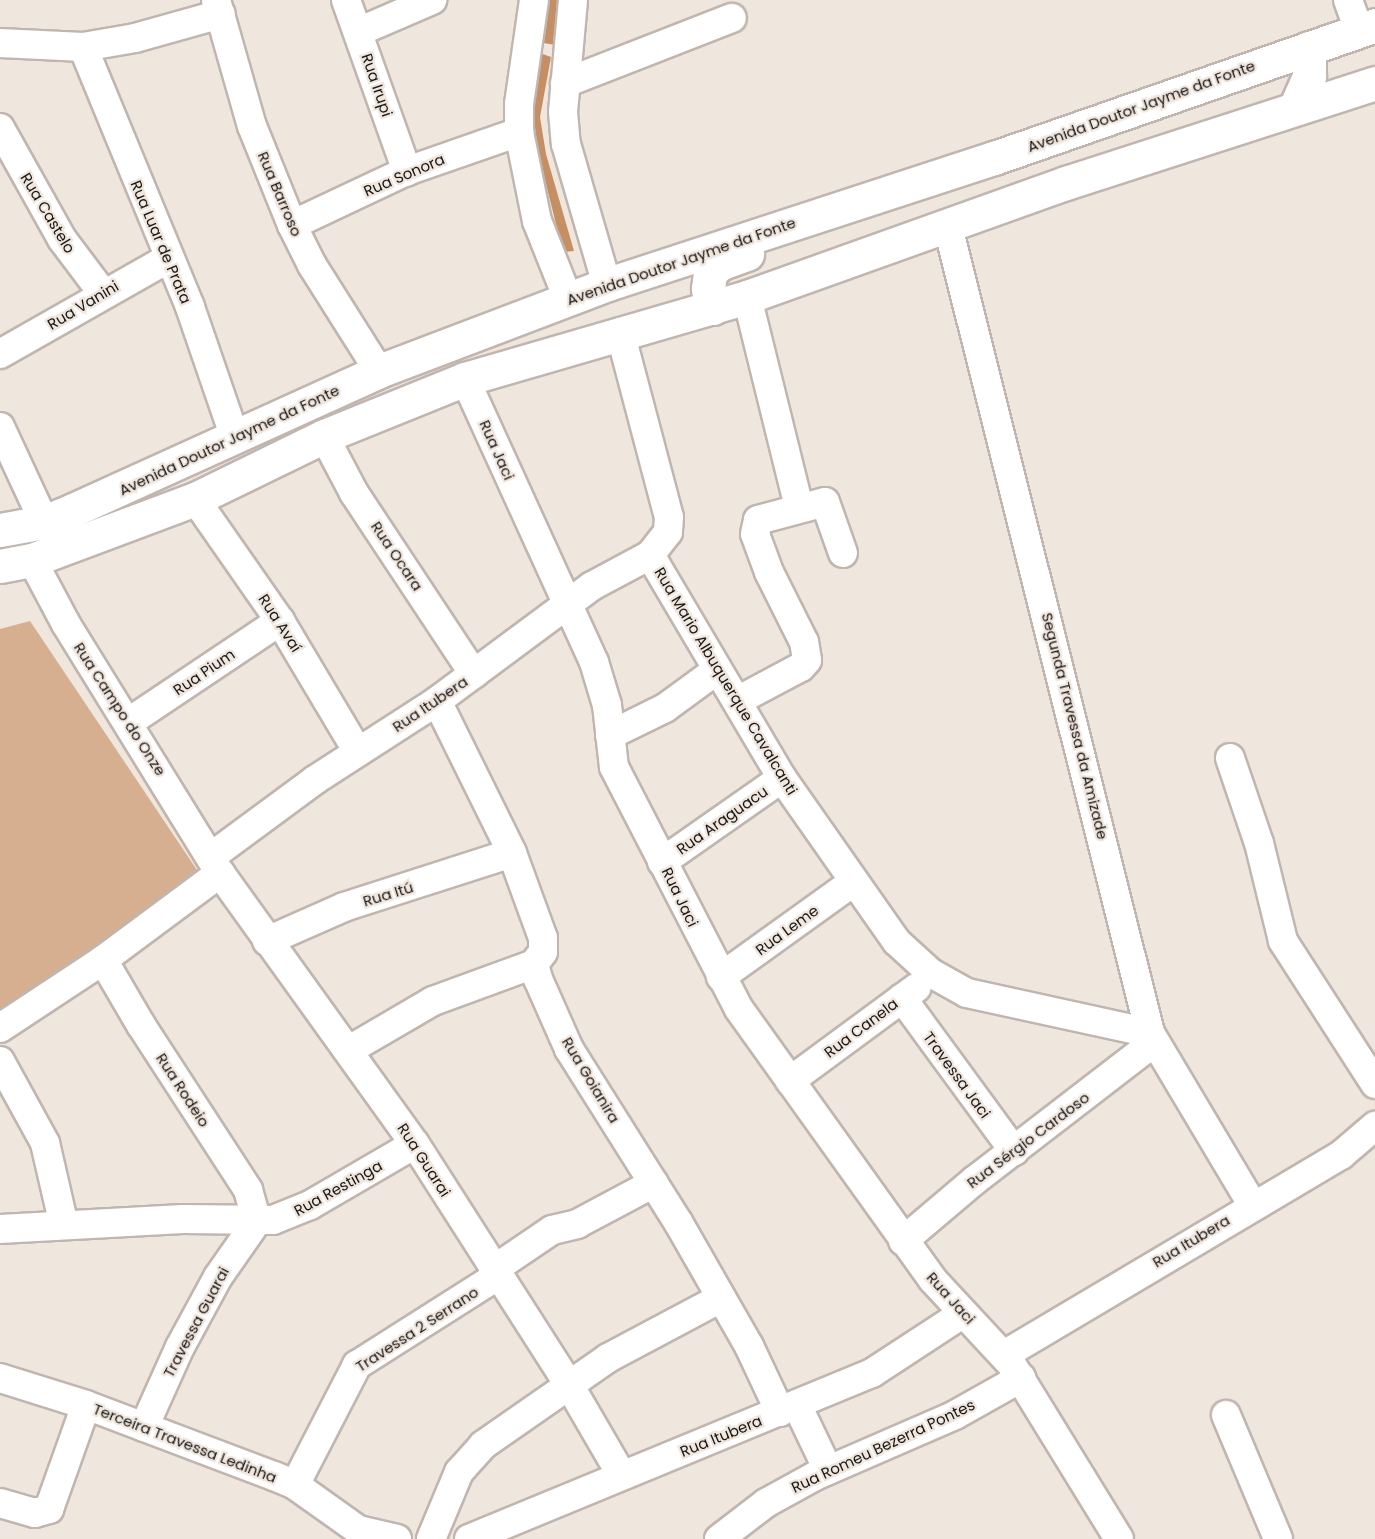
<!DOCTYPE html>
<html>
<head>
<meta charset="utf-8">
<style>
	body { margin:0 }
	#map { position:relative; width:1375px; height:1539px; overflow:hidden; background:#efe6de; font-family:Poppins,sans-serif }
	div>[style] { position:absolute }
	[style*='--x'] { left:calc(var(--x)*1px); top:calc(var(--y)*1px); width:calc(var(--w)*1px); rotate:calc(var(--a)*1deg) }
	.green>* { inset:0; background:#d6af90 }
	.water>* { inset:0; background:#c58f63 }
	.roads { filter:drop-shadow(2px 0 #c0b6af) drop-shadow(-2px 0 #c0b6af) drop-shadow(0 2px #c0b6af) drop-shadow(0 -2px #c0b6af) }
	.street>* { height:28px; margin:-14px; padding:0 14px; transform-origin:14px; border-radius:14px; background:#fff }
	.secondary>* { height:33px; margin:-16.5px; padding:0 16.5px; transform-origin:16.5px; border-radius:16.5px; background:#fff }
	span { translate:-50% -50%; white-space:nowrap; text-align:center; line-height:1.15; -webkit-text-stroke:4.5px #efe6de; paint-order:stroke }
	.street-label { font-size:15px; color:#191513 }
</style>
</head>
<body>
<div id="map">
	<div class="green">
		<i style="clip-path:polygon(30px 621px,199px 873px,0 1013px,0 629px)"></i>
	</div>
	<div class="water">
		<i style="clip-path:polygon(549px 0,562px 0,556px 45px,543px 43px)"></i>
		<i style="clip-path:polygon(540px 53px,551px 57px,540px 117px,546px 154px,574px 251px,563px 252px,530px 120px)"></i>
	</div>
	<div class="roads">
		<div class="street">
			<i style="--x:216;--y:0;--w:131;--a:74.1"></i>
			<i style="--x:252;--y:126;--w:107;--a:68"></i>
			<i style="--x:292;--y:225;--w:45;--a:63.4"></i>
			<i style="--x:312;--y:265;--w:125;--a:57.7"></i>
			<i style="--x:346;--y:0;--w:182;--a:70.4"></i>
			<i style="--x:534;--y:0;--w:105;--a:98.2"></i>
			<i style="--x:519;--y:104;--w:28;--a:90"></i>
			<i style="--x:519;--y:132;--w:91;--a:78.6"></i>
			<i style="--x:537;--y:221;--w:84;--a:68.3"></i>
			<i style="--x:573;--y:0;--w:112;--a:95.1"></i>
			<i style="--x:563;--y:112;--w:32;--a:85"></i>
			<i style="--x:566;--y:144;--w:147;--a:73.8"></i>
			<i style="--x:1348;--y:0;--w:33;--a:70"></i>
			<i style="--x:358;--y:32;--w:81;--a:-23.4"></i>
			<i style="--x:0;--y:43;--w:83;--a:2.8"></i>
			<i style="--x:83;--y:47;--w:53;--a:-9.8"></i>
			<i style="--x:135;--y:38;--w:89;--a:-15.6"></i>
			<i style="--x:83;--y:47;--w:281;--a:67.6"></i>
			<i style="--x:190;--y:307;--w:139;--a:71"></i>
			<i style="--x:565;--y:83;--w:179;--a:-21.3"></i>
			<i style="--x:0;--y:128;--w:127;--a:60.8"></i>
			<i style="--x:62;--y:239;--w:66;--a:53"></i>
			<i style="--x:292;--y:225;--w:127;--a:-25.2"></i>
			<i style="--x:407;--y:171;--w:119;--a:-19.2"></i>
			<i style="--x:948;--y:227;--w:831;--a:75.93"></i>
			<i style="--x:1150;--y:1033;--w:199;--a:59.2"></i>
			<i style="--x:747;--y:297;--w:216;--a:76.1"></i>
			<i style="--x:620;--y:332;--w:191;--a:75.2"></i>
			<i style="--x:669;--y:517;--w:15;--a:94"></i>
			<i style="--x:668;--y:532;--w:29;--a:128"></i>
			<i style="--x:650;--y:555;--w:259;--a:59.4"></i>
			<i style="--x:782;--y:778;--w:200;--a:55"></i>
			<i style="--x:897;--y:942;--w:46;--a:42.4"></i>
			<i style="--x:931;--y:973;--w:41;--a:29.1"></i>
			<i style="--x:967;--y:993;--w:187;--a:12.3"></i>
			<i style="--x:0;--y:354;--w:192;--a:-29.6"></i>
			<i style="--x:465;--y:379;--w:311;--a:65.5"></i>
			<i style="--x:594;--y:662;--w:45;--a:73.2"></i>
			<i style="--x:607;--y:705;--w:62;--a:83.6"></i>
			<i style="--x:614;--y:767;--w:272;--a:62.7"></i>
			<i style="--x:739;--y:1009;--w:333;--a:54.4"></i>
			<i style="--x:933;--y:1280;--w:116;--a:47.1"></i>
			<i style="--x:1012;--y:1365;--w:204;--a:58.4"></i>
			<i style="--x:0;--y:427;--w:105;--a:65.1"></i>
			<i style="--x:324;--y:436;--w:64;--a:62.2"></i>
			<i style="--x:354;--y:493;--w:217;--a:56.5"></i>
			<i style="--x:195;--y:499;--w:149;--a:55.1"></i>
			<i style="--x:280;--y:621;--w:152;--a:59.2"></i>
			<i style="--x:32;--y:560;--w:72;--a:62"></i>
			<i style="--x:66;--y:624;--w:293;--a:58.3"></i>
			<i style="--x:220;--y:873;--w:334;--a:54.3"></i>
			<i style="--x:415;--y:1144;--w:284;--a:57.4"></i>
			<i style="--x:568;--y:1383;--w:105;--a:59.8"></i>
			<i style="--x:437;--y:701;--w:169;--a:63.7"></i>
			<i style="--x:512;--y:853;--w:90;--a:70"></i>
			<i style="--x:543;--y:938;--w:14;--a:90"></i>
			<i style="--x:543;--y:952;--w:15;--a:127"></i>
			<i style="--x:534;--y:964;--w:16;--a:75"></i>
			<i style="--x:538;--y:979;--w:77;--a:66.1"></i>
			<i style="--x:569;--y:1049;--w:204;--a:57.8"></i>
			<i style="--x:678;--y:1222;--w:143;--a:60.2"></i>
			<i style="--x:749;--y:1346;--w:73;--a:64.8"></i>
			<i style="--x:737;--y:701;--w:72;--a:-28"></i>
			<i style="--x:801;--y:667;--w:9;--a:-49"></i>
			<i style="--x:807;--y:660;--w:18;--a:-99"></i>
			<i style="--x:804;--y:642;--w:78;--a:-116.6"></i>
			<i style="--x:769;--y:572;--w:40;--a:-110.2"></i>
			<i style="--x:755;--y:534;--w:14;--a:-78"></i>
			<i style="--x:758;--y:520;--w:69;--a:-15"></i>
			<i style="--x:825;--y:502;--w:54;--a:70.6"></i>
			<i style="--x:129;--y:722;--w:182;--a:-33.8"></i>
			<i style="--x:610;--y:735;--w:61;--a:-26.1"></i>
			<i style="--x:665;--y:708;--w:64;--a:-36.2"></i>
			<i style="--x:1230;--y:758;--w:90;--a:71.2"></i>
			<i style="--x:1259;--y:843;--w:101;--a:76.2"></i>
			<i style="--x:1283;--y:941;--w:170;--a:57.2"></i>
			<i style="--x:212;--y:856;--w:128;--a:-36.4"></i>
			<i style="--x:315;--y:780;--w:145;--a:-32.9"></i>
			<i style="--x:437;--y:701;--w:193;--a:-36.6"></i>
			<i style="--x:592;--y:586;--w:66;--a:-28.1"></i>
			<i style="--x:662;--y:862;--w:146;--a:-35"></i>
			<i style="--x:267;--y:941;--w:84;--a:-23.8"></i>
			<i style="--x:344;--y:907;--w:176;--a:-17.8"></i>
			<i style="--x:103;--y:960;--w:75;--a:59.7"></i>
			<i style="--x:141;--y:1025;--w:197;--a:57"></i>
			<i style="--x:248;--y:1190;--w:32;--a:74"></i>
			<i style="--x:721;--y:977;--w:163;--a:-35.7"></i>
			<i style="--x:902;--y:998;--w:190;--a:53.8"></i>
			<i style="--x:0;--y:1028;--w:123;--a:-33.4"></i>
			<i style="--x:103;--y:960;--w:146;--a:-36.6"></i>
			<i style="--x:349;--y:1050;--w:97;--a:-30.3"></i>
			<i style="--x:433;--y:1001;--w:108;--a:-20.1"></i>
			<i style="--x:0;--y:1061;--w:94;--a:61.2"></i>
			<i style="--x:45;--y:1143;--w:84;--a:77"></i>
			<i style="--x:790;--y:1081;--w:157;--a:-36.4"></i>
			<i style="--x:0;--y:1229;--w:183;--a:-3.1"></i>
			<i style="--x:183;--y:1219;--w:90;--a:0.6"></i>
			<i style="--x:273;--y:1220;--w:40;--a:-22"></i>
			<i style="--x:310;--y:1205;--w:121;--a:-30.2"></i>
			<i style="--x:903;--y:1241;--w:94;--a:-40.3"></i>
			<i style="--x:975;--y:1180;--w:226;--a:-37.6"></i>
			<i style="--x:493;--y:1270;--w:71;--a:-34.1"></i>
			<i style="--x:552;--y:1230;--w:26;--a:-13"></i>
			<i style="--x:577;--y:1224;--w:87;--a:-28"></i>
			<i style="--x:1004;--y:1355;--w:392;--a:-30.7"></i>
			<i style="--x:1341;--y:1155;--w:45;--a:-40.5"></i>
			<i style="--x:0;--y:1378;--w:90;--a:17.4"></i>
			<i style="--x:86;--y:1405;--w:201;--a:20.7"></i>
			<i style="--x:274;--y:1476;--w:23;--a:23"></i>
			<i style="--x:295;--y:1485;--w:77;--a:35.5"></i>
			<i style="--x:358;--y:1530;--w:40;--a:13"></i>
			<i style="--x:797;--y:1405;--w:72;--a:64.5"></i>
			<i style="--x:1226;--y:1415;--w:134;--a:67.2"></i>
			<i style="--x:144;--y:1427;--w:88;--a:-65.8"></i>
			<i style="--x:180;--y:1347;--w:80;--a:-61.5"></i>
			<i style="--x:218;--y:1277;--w:68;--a:-55.1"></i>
			<i style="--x:295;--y:1485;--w:135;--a:-62.7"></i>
			<i style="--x:357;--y:1365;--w:166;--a:-32.4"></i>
			<i style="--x:0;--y:1503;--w:36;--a:16"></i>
			<i style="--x:35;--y:1513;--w:15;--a:-16"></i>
			<i style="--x:49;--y:1509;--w:110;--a:-70.4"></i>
			<i style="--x:431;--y:1539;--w:73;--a:-67.3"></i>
			<i style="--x:459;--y:1472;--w:36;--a:-48"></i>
			<i style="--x:483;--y:1445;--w:152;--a:-34.8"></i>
			<i style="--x:608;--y:1358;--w:128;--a:-28"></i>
			<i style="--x:469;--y:1539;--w:436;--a:-22.4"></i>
			<i style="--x:872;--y:1373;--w:108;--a:-33.2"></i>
			<i style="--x:719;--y:1539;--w:59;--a:-37.5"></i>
			<i style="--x:766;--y:1503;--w:56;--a:-28.9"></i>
			<i style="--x:815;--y:1476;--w:153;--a:-23.5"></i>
			<i style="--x:955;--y:1415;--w:76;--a:-29.3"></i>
		</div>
		<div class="secondary">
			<i style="--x:1295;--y:108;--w:35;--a:-66"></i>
			<i style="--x:1309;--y:76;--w:28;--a:-90"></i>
			<i style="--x:713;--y:308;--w:20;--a:-105"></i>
			<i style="--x:708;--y:289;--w:16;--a:-83"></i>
			<i style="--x:710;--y:273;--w:13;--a:-45"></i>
			<i style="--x:719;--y:264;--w:30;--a:-20"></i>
			<i style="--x:0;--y:530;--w:45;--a:-10.3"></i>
			<i style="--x:44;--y:522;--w:31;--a:-22"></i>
			<i style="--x:73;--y:510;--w:336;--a:-24.4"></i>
			<i style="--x:379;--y:371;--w:245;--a:-20.8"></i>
			<i style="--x:608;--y:284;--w:406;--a:-18.1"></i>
			<i style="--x:994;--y:158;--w:404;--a:-19.2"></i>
			<i style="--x:0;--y:566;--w:33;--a:-11"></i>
			<i style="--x:32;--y:560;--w:174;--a:-20.5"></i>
			<i style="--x:195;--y:499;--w:144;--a:-26"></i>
			<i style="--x:324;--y:436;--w:152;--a:-22"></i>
			<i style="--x:465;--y:379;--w:294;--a:-16.2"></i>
			<i style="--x:747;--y:297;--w:339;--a:-19.7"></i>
			<i style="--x:1066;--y:183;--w:325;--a:-17.9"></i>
		</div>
	</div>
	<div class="street-label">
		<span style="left:377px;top:85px;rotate:71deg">Rua Irupi</span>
		<span style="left:1141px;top:106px;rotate:-20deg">Avenida Doutor Jayme da Fonte</span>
		<span style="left:404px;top:175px;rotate:-23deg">Rua Sonora</span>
		<span style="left:280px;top:194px;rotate:67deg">Rua Barroso</span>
		<span style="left:48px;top:213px;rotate:59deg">Rua Castelo</span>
		<span style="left:161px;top:242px;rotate:67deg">Rua Luar de Prata</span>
		<span style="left:681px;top:261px;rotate:-19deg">Avenida Doutor Jayme da Fonte</span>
		<span style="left:83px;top:305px;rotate:-31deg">Rua Vanini</span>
		<span style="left:229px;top:440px;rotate:-25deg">Avenida Doutor Jayme da Fonte</span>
		<span style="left:497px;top:450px;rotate:66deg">Rua Jaci</span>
		<span style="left:397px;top:556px;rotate:56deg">Rua Ocara</span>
		<span style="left:280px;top:623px;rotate:57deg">Rua Avaí</span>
		<span style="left:204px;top:672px;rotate:-34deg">Rua Pium</span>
		<span style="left:726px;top:681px;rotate:59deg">Rua Mario Albuquerque Cavalcanti</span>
		<span style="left:430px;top:704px;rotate:-34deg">Rua Itubera</span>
		<span style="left:120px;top:709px;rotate:57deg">Rua Campo do Onze</span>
		<span style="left:1075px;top:726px;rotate:76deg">Segunda Travessa da Amizade</span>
		<span style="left:722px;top:820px;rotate:-35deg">Rua Araguacu</span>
		<span style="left:388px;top:894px;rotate:-17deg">Rua Itú</span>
		<span style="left:680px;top:897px;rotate:64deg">Rua Jaci</span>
		<span style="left:787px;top:930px;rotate:-36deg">Rua Leme</span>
		<span style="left:861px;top:1028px;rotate:-37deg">Rua Canela</span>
		<span style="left:957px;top:1075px;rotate:54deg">Travessa Jaci</span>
		<span style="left:591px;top:1080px;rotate:59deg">Rua Goianira</span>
		<span style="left:183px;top:1090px;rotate:57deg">Rua Rodeio</span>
		<span style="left:1028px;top:1140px;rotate:-37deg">Rua Sérgio Cardoso</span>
		<span style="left:424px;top:1160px;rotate:57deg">Rua Guarai</span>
		<span style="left:338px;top:1188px;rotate:-29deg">Rua Restinga</span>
		<span style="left:1191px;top:1241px;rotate:-31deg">Rua Itubera</span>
		<span style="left:951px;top:1298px;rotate:48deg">Rua Jaci</span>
		<span style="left:196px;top:1322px;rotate:-62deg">Travessa Guarai</span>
		<span style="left:417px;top:1329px;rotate:-33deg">Travessa 2 Serrano</span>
		<span style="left:721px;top:1436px;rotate:-22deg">Rua Itubera</span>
		<span style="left:185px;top:1443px;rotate:21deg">Terceira Travessa Ledinha</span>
		<span style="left:883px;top:1446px;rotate:-25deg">Rua Romeu Bezerra Pontes</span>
	</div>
</div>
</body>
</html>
